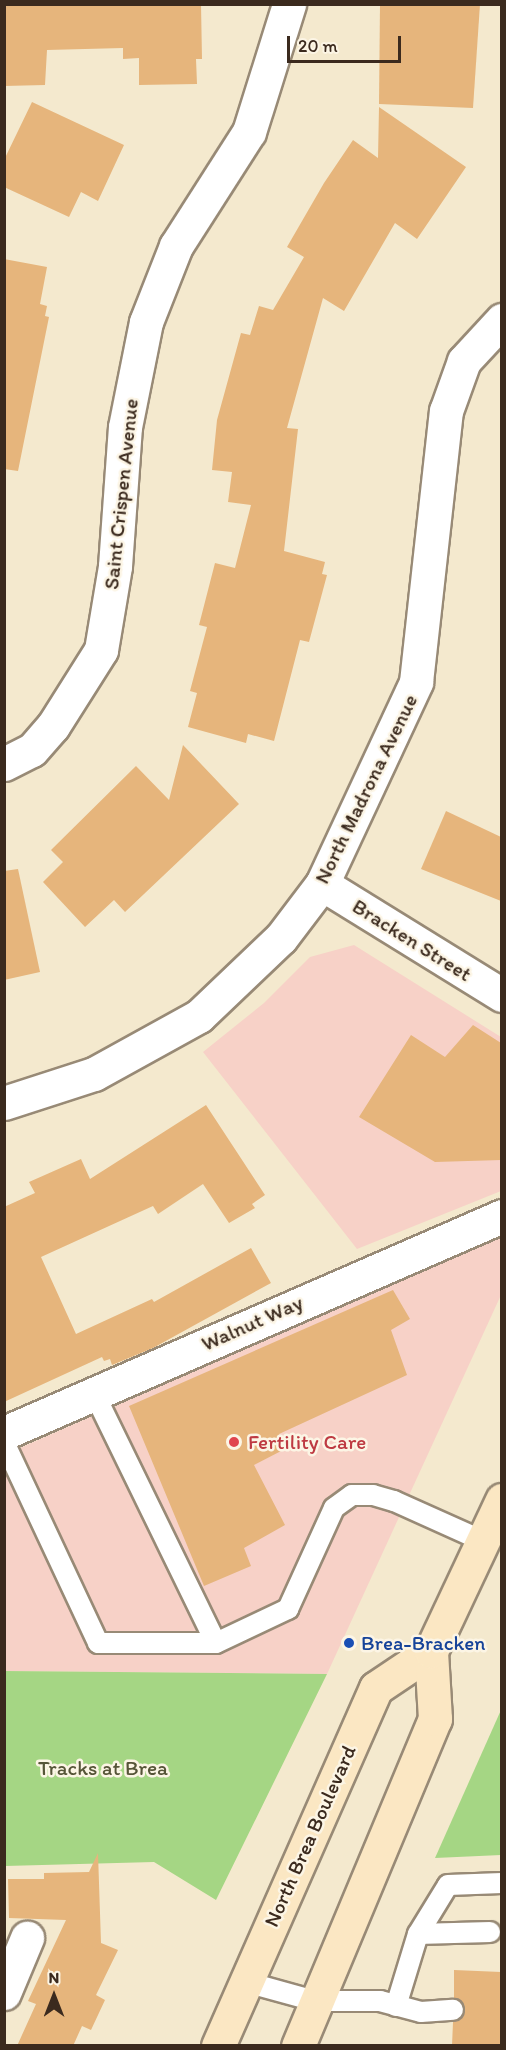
<!DOCTYPE html>
<html>
<head>
<meta charset="utf-8">
<style>
	body { margin:0 }
	#map { position:relative; width:506px; height:2050px; overflow:hidden; background:#f4e9ce; font-family:Itim,sans-serif }
	div>[style] { position:absolute }
	[style*='--x'] { left:calc(var(--x)*1px); top:calc(var(--y)*1px); width:calc(var(--w)*1px); rotate:calc(var(--a)*1deg) }
	.built>* { inset:0; background:#f7d1c7 }
	.green>* { inset:0; background:#a5d684 }
	.building>* { inset:0; background:#e6b57c }
	.roads { filter:drop-shadow(2px 0 #988a76) drop-shadow(-2px 0 #988a76) drop-shadow(0 2px #988a76) drop-shadow(0 -2px #988a76) }
	.service>* { height:20px; margin:-10px; padding:0 10px; transform-origin:10px; border-radius:10px; background:#fff }
	.minor>* { height:33px; margin:-16.5px; padding:0 16.5px; transform-origin:16.5px; border-radius:16.5px; background:#fff }
	.secondary>* { height:33px; margin:-16.5px; padding:0 16.5px; transform-origin:16.5px; border-radius:16.5px; background:#fbe7c3 }
	.dots>* { width:16px; height:16px; translate:-50% -50%; box-sizing:border-box; border:3px solid #fcf5e5; border-radius:50% }
	span { translate:-50% -50%; white-space:nowrap; text-align:center; line-height:1.15; -webkit-text-stroke:5px #fcf5e5; paint-order:stroke }
	.street-label { font-size:21px; color:#3b2a1e }
	.health-label { font-size:21px; color:#be3a42 }
	.left { translate:0 -50%; text-align:left }
	.transit-label { font-size:21px; color:#164399 }
	.park-label { font-size:21px; color:#565538 }
	.frame { position:absolute; inset:0; border:6px solid #3b2a1e; pointer-events:none }
	.north { position:absolute; left:24px; top:1966px; width:60px; height:60px; -webkit-text-stroke:4px #fcf5e5; paint-order:stroke; rotate:0deg; font-size:16px; font-weight:700; line-height:24px; text-align:center; color:#3b2a1e }
	.north::after { content:''; display:block; margin:auto; width:21px; height:27px; background:#3b2a1e; clip-path:polygon(50% 0,100% 100%,50% 72%,0 100%) }
	.scale { position:absolute; left:287px; top:36px; width:114px; height:27px; box-sizing:border-box; border:3px solid #3b2a1e; border-top:0; padding-left:8px; font-size:18px; line-height:21px; white-space:nowrap; color:#3b2a1e; -webkit-text-stroke:4px #fcf5e5; paint-order:stroke }
</style>
</head>
<body>
<div id="map">
	<div class="built">
		<i style="clip-path:polygon(354px 945px,501px 1037px,501px 1191px,357px 1249px,203px 1052px,264px 1003px,310px 957px)"></i>
		<i style="clip-path:polygon(501px 1236px,501px 1295px,327px 1674px,5px 1671px,4px 1455px)"></i>
	</div>
	<div class="green">
		<i style="clip-path:polygon(4px 1671px,327px 1674px,216px 1900px,154px 1862px,5px 1866px)"></i>
		<i style="clip-path:polygon(501px 1710px,501px 1855px,435px 1858px)"></i>
	</div>
	<div class="building">
		<i style="clip-path:polygon(4px 4px,201px 4px,202px 59px,196px 59px,197px 84px,139px 85px,139px 58px,123px 59px,123px 48px,47px 50px,45px 85px,4px 86px)"></i>
		<i style="clip-path:polygon(380px 4px,480px 4px,473px 108px,379px 104px)"></i>
		<i style="clip-path:polygon(32px 102px,124px 145px,98px 201px,81px 192px,69px 217px,4px 187px,4px 160px)"></i>
		<i style="clip-path:polygon(379px 107px,466px 167px,417px 239px,395px 223px,344px 311px,323px 298px,287px 428px,298px 429px,284px 551px,325px 562px,322px 574px,327px 575px,309px 642px,300px 640px,274px 741px,248px 734px,246px 743px,188px 727px,197px 693px,190px 691px,207px 627px,199px 625px,215px 563px,235px 568px,251px 505px,228px 502px,232px 472px,212px 470px,217px 420px,241px 333px,250px 335px,259px 306px,273px 310px,304px 257px,287px 247px,324px 183px,353px 140px,378px 158px)"></i>
		<i style="clip-path:polygon(4px 259px,47px 267px,40px 304px,47px 306px,45px 316px,49px 317px,18px 471px,4px 469px)"></i>
		<i style="clip-path:polygon(183px 745px,239px 804px,125px 912px,114px 900px,85px 927px,43px 882px,63px 862px,51px 850px,136px 766px,169px 800px)"></i>
		<i style="clip-path:polygon(446px 811px,501px 837px,501px 901px,421px 869px)"></i>
		<i style="clip-path:polygon(18px 869px,40px 972px,4px 980px,4px 871px)"></i>
		<i style="clip-path:polygon(473px 1025px,501px 1043px,501px 1160px,435px 1162px,359px 1117px,411px 1035px,445px 1057px)"></i>
		<i style="clip-path:polygon(206px 1105px,265px 1195px,252px 1204px,255px 1208px,229px 1223px,203px 1184px,158px 1214px,153px 1206px,41px 1257px,76px 1334px,152px 1299px,154px 1302px,251px 1248px,271px 1283px,153px 1348px,112px 1365px,110px 1359px,104px 1361px,102px 1357px,4px 1402px,4px 1207px,35px 1193px,29px 1182px,81px 1159px,90px 1179px)"></i>
		<i style="clip-path:polygon(393px 1290px,410px 1319px,391px 1330px,407px 1375px,279px 1434px,285px 1449px,254px 1465px,285px 1525px,244px 1548px,251px 1566px,204px 1586px,129px 1406px)"></i>
		<i style="clip-path:polygon(98px 1853px,101px 1943px,118px 1950px,96px 1995px,105px 2000px,91px 2030px,82px 2026px,73px 2046px,17px 2046px,36px 2004px,28px 2001px,66px 1920px,9px 1918px,8px 1879px,44px 1879px,44px 1873px,89px 1872px)"></i>
		<i style="clip-path:polygon(454px 1970px,501px 1972px,501px 2046px,452px 2046px,453px 2022px,460px 2020px,465px 2010px,463px 2003px,454px 1998px)"></i>
	</div>
	<div class="roads">
		<div class="service">
			<i style="--x:94;--y:1393;--w:278;--a:64"></i>
			<i style="--x:4;--y:1442;--w:222;--a:64.9"></i>
			<i style="--x:98;--y:1643;--w:118;--a:0"></i>
			<i style="--x:216;--y:1643;--w:80;--a:-25.3"></i>
			<i style="--x:288;--y:1609;--w:111;--a:-65.5"></i>
			<i style="--x:334;--y:1508;--w:22;--a:-36"></i>
			<i style="--x:352;--y:1495;--w:21;--a:0"></i>
			<i style="--x:373;--y:1495;--w:22;--a:16"></i>
			<i style="--x:394;--y:1501;--w:98;--a:24.2"></i>
			<i style="--x:418;--y:1934;--w:72;--a:-1.6"></i>
			<i style="--x:246;--y:1982;--w:72;--a:15.4"></i>
			<i style="--x:315;--y:2001;--w:65;--a:0"></i>
			<i style="--x:380;--y:2001;--w:42;--a:15"></i>
			<i style="--x:421;--y:2012;--w:32;--a:-4"></i>
			<i style="--x:396;--y:2006;--w:75;--a:-73"></i>
			<i style="--x:418;--y:1934;--w:57;--a:-58.5"></i>
			<i style="--x:448;--y:1885;--w:54;--a:-2.1"></i>
		</div>
		<div class="minor">
			<i style="--x:4;--y:764;--w:31;--a:-27"></i>
			<i style="--x:32;--y:750;--w:32;--a:-49"></i>
			<i style="--x:53;--y:726;--w:90;--a:-57.7"></i>
			<i style="--x:101;--y:650;--w:85;--a:-80.5"></i>
			<i style="--x:115;--y:566;--w:139;--a:-85.9"></i>
			<i style="--x:125;--y:427;--w:107;--a:-78.7"></i>
			<i style="--x:146;--y:322;--w:82;--a:-68.5"></i>
			<i style="--x:176;--y:246;--w:135;--a:-57.4"></i>
			<i style="--x:249;--y:132;--w:134;--a:-72.6"></i>
			<i style="--x:322;--y:884;--w:211;--a:31.7"></i>
			<i style="--x:4;--y:1103;--w:95;--a:-17.9"></i>
			<i style="--x:94;--y:1074;--w:120;--a:-28.9"></i>
			<i style="--x:199;--y:1016;--w:113;--a:-43.6"></i>
			<i style="--x:281;--y:938;--w:68;--a:-52.8"></i>
			<i style="--x:322;--y:884;--w:223;--a:-65"></i>
			<i style="--x:416;--y:682;--w:273;--a:-83.7"></i>
			<i style="--x:446;--y:411;--w:53;--a:-70.2"></i>
			<i style="--x:464;--y:361;--w:56;--a:-47.2"></i>
			<i style="--x:4;--y:1433;--w:543;--a:-23.54"></i>
			<i style="--x:4;--y:1993;--w:60;--a:-67.3"></i>
		</div>
		<div class="secondary">
			<i style="--x:218;--y:2046;--w:391;--a:-66.2"></i>
			<i style="--x:376;--y:1688;--w:66;--a:-33.9"></i>
			<i style="--x:298;--y:2046;--w:355;--a:-67.3"></i>
			<i style="--x:435;--y:1719;--w:68;--a:-93.4"></i>
			<i style="--x:431;--y:1651;--w:167;--a:-64.8"></i>
		</div>
	</div>
	<div class="dots">
		<i style="left:234px;top:1442px;background:#e0444e"></i>
		<i style="left:349px;top:1643px;background:#1a4fb4"></i>
	</div>
	<div class="street-label">
		<span style="left:121px;top:494px;rotate:-84deg">Saint Crispen Avenue</span>
		<span style="left:366px;top:789px;rotate:-64deg">North Madrona Avenue</span>
		<span style="left:412px;top:940px;rotate:32deg">Bracken Street</span>
		<span style="left:252px;top:1323px;rotate:-24deg">Walnut Way</span>
		<span style="left:310px;top:1836px;rotate:-66deg">North Brea Boulevard</span>
	</div>
	<div class="health-label">
		<span class="left" style="left:248px;top:1442px">Fertility Care</span>
	</div>
	<div class="transit-label">
		<span class="left" style="left:361px;top:1643px">Brea-Bracken</span>
	</div>
	<div class="park-label">
		<span style="left:103px;top:1768px">Tracks at Brea</span>
	</div>
	<div class="frame"></div>
	<div class="north">N</div>
	<div class="scale">20 m</div>
</div>
</body>
</html>
